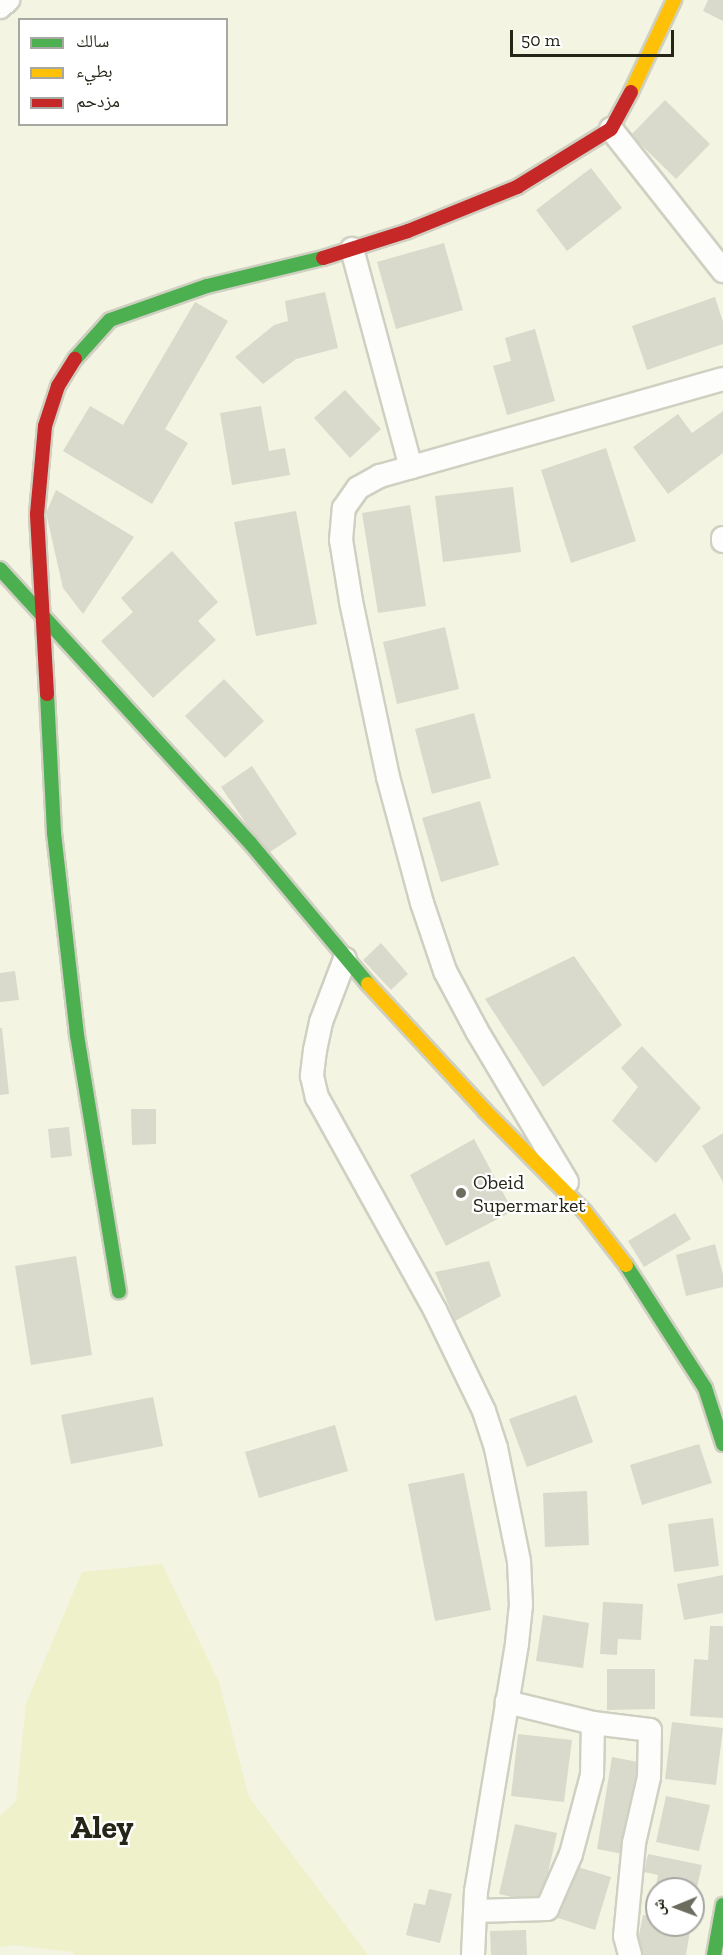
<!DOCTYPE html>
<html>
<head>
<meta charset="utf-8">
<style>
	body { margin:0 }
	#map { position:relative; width:723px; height:1955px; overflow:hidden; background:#f3f4e2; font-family:"Zilla Slab","Noto Naskh Arabic",serif }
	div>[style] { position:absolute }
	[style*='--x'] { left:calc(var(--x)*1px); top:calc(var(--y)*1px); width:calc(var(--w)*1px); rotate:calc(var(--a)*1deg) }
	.green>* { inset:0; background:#eff1cb }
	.building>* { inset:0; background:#dadacc }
	.roads { filter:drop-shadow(2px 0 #d0d0c2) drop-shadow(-2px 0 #d0d0c2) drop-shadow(0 2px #d0d0c2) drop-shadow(0 -2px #d0d0c2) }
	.street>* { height:22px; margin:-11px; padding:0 11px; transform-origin:11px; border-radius:11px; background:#fdfdfb }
	.fast>* { height:14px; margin:-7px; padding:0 7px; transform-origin:7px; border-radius:7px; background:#4caf50 }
	.slow>* { height:14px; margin:-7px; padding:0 7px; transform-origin:7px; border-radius:7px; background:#ffc107 }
	.jam>* { height:14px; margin:-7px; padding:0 7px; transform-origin:7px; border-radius:7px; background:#c62828 }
	.dots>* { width:16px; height:16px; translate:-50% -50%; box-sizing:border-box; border:3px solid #fff; border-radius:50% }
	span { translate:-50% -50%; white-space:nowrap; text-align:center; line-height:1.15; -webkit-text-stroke:4.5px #fff; paint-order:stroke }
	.poi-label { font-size:20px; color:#252518 }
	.left { translate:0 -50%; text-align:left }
	.town-label { font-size:32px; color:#252518; font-weight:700 }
	.legend { position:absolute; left:18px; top:18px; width:210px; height:108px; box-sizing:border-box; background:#fff; border:2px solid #a8a8a3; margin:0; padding:8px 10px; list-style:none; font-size:18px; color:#252518 }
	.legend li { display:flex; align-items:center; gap:12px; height:30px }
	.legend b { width:30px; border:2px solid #a8a8a3 }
	.north { position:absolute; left:645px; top:1877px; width:60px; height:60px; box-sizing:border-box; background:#fff; border:2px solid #a8a8a3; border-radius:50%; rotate:269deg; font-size:16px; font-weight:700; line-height:24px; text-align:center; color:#252518 }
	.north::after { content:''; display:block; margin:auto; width:21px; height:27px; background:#6d6d5f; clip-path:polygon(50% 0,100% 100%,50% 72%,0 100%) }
	.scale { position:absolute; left:510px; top:30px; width:164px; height:27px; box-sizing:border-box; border:3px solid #252518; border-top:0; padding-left:8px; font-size:18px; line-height:21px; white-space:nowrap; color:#252518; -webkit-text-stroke:4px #fff; paint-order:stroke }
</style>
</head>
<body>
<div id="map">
	<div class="green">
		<i style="clip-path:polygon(162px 1564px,219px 1682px,249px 1797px,368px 1955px,75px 1955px,72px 1952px,14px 1945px,0 1947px,0 1816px,16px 1801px,26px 1704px,82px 1572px)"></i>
	</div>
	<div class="building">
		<i style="clip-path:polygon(708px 0,723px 0,723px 21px,703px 11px)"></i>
		<i style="clip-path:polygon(665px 100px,710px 144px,676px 179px,631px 135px)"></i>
		<i style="clip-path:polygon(591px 168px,622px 208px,567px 251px,536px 210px)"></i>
		<i style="clip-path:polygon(444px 243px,463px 310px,396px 329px,377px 262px)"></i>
		<i style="clip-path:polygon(325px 292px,338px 348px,296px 359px,263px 384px,235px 357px,274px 325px,288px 321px,285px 301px)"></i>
		<i style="clip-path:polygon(715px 297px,723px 322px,723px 344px,647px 370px,632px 326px)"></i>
		<i style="clip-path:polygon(195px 302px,228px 321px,165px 429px,188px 443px,152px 504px,63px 451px,90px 406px,123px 425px)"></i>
		<i style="clip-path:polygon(535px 329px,555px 401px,507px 415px,493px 366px,511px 361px,505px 338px)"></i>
		<i style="clip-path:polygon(345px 390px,381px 429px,350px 458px,314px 418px)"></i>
		<i style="clip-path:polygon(261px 406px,269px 451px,285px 448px,290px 475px,232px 485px,220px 413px)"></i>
		<i style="clip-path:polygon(723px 411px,723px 453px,668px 494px,633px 447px,678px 414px,692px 433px)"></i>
		<i style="clip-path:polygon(606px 448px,636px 541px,571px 563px,541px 470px)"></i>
		<i style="clip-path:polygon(513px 487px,521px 552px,443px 562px,435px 496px)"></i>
		<i style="clip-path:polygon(56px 490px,134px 537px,83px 614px,63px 588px,46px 513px)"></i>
		<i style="clip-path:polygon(410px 505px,426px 606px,378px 613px,362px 513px)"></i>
		<i style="clip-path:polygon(296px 511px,317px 624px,256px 636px,234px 522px)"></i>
		<i style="clip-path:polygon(172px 551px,218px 602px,198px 621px,216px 640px,153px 698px,101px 641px,133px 612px,121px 598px)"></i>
		<i style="clip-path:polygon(445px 627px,459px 689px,397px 704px,383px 642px)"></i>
		<i style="clip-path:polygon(224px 679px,264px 721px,225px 758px,185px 716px)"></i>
		<i style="clip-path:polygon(474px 713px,491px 778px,432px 794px,415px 729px)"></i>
		<i style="clip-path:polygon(252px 766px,297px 834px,267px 854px,221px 787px)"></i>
		<i style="clip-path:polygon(480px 801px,499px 865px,441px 882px,422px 818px)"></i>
		<i style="clip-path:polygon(381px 943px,408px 974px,391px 990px,363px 960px)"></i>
		<i style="clip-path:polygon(574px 956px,622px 1025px,543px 1087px,485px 999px)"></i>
		<i style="clip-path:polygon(15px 971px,19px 1000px,0 1002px,0 973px)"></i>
		<i style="clip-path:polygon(0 1028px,2px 1028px,9px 1094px,0 1095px)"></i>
		<i style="clip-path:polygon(642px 1046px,701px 1108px,656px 1163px,612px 1121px,638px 1087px,621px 1068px)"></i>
		<i style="clip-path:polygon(131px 1109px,156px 1109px,156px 1144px,132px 1145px)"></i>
		<i style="clip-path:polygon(69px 1127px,72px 1156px,51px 1158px,48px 1129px)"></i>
		<i style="clip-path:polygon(723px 1133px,723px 1182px,702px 1146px)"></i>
		<i style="clip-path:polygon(474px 1139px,513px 1211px,446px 1246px,410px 1175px)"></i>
		<i style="clip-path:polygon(675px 1213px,691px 1239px,644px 1267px,628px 1241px)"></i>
		<i style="clip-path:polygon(715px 1244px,723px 1275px,723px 1287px,686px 1296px,676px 1255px)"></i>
		<i style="clip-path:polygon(76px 1256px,92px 1355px,31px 1365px,15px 1266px)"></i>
		<i style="clip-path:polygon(489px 1261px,501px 1296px,455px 1321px,435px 1272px)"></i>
		<i style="clip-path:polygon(576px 1395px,593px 1442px,527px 1467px,509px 1419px)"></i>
		<i style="clip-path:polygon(153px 1397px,163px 1446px,71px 1464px,61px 1415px)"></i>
		<i style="clip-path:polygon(335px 1425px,348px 1471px,259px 1498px,245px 1452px)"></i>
		<i style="clip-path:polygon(699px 1444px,712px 1483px,642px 1505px,630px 1465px)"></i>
		<i style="clip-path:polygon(464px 1473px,491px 1610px,435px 1621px,408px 1484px)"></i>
		<i style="clip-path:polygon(587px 1491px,589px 1545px,545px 1547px,543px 1493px)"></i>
		<i style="clip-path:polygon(713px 1518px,719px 1566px,674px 1572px,668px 1524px)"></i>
		<i style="clip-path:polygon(723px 1575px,723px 1613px,684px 1620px,677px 1584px)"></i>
		<i style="clip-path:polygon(603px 1602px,643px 1604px,641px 1640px,618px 1639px,617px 1655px,600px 1654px)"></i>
		<i style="clip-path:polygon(543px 1615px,589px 1623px,583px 1668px,536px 1661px)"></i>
		<i style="clip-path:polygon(710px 1626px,723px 1626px,723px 1718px,690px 1716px,694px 1659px,708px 1660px)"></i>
		<i style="clip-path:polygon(607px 1669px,655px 1669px,655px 1709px,607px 1710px)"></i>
		<i style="clip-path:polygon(672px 1722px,723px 1728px,716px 1785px,665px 1779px)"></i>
		<i style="clip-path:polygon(518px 1734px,572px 1740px,564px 1802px,511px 1796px)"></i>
		<i style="clip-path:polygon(612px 1757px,638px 1762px,623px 1854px,597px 1849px)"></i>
		<i style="clip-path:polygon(666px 1796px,710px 1805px,699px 1851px,656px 1842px)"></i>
		<i style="clip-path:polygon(515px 1824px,557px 1833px,541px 1904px,499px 1894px)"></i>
		<i style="clip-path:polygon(648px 1854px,702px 1865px,694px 1901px,693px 1889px,657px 1889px,657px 1903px,653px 1902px,658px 1875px,644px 1872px)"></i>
		<i style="clip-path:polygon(571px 1865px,611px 1877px,595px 1930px,555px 1917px)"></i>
		<i style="clip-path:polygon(429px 1889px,452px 1894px,440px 1943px,406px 1935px,414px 1903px,425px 1905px)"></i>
		<i style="clip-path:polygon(643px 1915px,657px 1917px,657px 1925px,691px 1925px,686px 1955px,635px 1955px)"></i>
		<i style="clip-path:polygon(526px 1930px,527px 1955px,491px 1955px,490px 1931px)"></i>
	</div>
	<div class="roads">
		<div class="street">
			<i style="--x:0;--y:7;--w:11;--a:-41"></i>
			<i style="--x:611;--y:129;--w:181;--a:51.7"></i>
			<i style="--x:352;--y:249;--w:226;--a:74.9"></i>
			<i style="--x:723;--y:538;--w:3;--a:90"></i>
			<i style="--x:345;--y:959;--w:67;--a:110.9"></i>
			<i style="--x:321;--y:1022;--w:29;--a:102"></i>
			<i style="--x:315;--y:1050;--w:26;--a:97"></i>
			<i style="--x:312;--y:1076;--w:22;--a:77"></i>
			<i style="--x:317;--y:1097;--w:244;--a:61"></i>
			<i style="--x:435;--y:1310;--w:112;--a:64.1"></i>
			<i style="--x:484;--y:1411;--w:39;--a:72"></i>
			<i style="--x:496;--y:1448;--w:115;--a:78.5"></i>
			<i style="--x:519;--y:1561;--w:44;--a:87.4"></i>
			<i style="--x:521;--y:1605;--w:39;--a:96"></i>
			<i style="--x:517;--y:1644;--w:250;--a:99.4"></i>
			<i style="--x:476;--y:1891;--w:64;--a:92.7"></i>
			<i style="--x:567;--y:1182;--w:176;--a:-120.8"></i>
			<i style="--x:477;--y:1031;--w:68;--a:-118.1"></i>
			<i style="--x:445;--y:971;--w:72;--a:-108.7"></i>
			<i style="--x:422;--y:903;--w:131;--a:-105.1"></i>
			<i style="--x:388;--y:777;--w:180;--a:-101.9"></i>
			<i style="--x:351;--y:601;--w:62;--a:-99.3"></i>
			<i style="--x:341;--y:540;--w:32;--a:-85"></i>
			<i style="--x:344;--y:508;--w:24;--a:-55"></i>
			<i style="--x:358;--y:488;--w:25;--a:-29"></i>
			<i style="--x:380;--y:476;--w:356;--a:-15.8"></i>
			<i style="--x:593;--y:1723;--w:57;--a:7"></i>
			<i style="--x:650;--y:1730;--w:47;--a:91.2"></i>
			<i style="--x:649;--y:1777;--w:68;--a:102.8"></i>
			<i style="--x:634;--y:1843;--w:93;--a:95.5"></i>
			<i style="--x:625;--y:1936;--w:20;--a:75"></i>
			<i style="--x:475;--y:1911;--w:72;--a:-1.6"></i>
			<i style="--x:547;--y:1909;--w:60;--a:-66.4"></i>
			<i style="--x:571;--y:1854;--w:82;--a:-75.1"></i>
			<i style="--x:592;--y:1775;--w:52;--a:-88.9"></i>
			<i style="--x:593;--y:1723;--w:89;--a:-166.3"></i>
		</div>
		<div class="fast">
			<i style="--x:75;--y:359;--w:52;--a:-48.1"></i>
			<i style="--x:110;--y:320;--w:103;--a:-19.3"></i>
			<i style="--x:207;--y:286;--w:119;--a:-13.6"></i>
			<i style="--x:0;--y:569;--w:372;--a:47.6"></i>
			<i style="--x:251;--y:844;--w:182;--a:50.1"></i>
			<i style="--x:47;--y:694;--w:139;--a:87.1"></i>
			<i style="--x:54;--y:833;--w:203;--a:83.5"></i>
			<i style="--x:77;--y:1035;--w:260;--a:80.7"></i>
			<i style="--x:626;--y:1265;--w:146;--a:57.3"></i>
			<i style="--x:705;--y:1388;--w:59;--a:72.2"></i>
			<i style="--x:714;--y:1955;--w:51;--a:-79.8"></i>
		</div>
		<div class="slow">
			<i style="--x:631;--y:92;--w:102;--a:-64.9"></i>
			<i style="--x:368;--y:984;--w:173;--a:47.3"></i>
			<i style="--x:485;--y:1111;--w:142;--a:45.3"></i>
			<i style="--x:585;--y:1212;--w:67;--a:52.3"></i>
		</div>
		<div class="jam">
			<i style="--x:323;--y:258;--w:89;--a:-17.6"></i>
			<i style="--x:408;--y:231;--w:118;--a:-22"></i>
			<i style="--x:517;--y:187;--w:110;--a:-31.7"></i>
			<i style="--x:611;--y:129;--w:42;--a:-61.6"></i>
			<i style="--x:47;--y:694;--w:180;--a:-93.2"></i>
			<i style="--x:37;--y:514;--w:88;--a:-84.8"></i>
			<i style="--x:45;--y:426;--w:42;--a:-72"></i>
			<i style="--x:58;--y:386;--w:32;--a:-58"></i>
		</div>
	</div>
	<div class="dots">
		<i style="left:461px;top:1193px;background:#6d6d5f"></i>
	</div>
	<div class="poi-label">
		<span class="left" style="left:473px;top:1194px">Obeid<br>Supermarket</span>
	</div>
	<div class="town-label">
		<span style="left:102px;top:1827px">Aley</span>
	</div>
	<ul class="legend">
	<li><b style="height:8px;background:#4caf50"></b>سالك</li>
	<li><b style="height:8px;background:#ffc107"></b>بطيء</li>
	<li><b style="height:8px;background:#c62828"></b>مزدحم</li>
	</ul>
	<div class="north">ش</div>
	<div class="scale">50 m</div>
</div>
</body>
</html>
